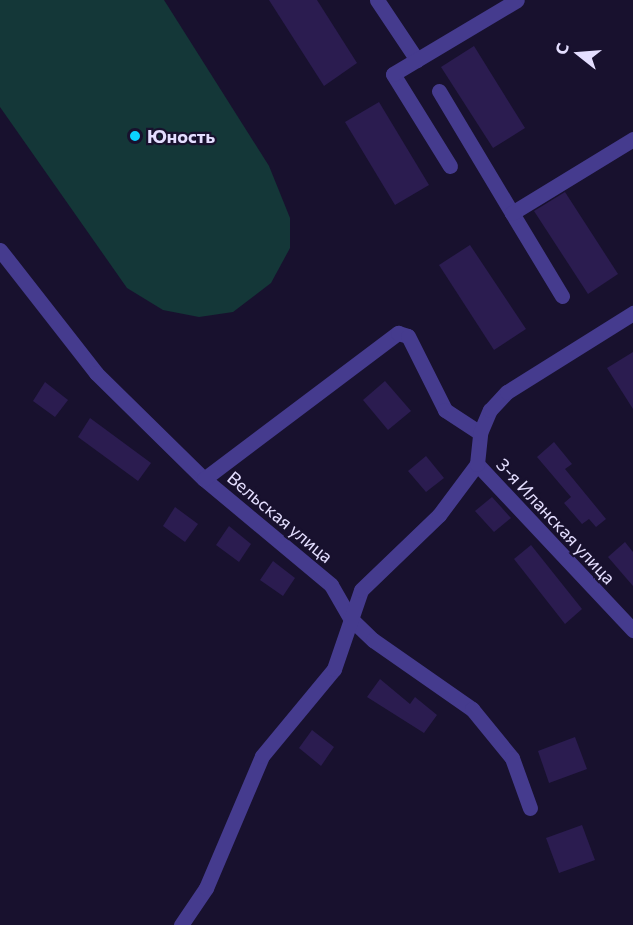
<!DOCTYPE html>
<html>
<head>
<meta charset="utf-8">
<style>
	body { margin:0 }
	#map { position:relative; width:633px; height:925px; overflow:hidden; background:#18112e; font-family:Commissioner,sans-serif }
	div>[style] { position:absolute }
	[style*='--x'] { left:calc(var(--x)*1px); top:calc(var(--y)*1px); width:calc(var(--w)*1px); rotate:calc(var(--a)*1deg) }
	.green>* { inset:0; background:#143738 }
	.building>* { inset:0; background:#2b1c50 }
	.minor>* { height:15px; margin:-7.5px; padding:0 7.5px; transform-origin:7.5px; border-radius:7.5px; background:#453b8e }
	.dots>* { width:16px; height:16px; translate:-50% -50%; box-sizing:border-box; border:3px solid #18112e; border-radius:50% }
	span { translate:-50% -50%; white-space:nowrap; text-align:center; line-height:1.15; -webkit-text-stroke:4.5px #18112e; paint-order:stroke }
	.poi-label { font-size:18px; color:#e4deff; font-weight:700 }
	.left { translate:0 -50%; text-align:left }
	.street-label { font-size:18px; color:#e4deff }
	.north { position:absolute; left:549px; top:24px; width:60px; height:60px; -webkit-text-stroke:4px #18112e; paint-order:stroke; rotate:287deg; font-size:16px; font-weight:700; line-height:24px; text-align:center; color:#e4deff }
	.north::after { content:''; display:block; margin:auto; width:21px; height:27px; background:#e4deff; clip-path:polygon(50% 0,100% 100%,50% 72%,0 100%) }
</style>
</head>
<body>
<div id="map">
	<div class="green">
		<i style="clip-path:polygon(0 0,164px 0,269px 166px,290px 218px,290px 248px,271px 283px,233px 312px,199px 317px,163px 310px,127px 288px,0 107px)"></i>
	</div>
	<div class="building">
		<i style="clip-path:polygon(269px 0,317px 0,357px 63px,324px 86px)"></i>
		<i style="clip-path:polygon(474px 46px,525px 128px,493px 148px,441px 67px)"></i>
		<i style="clip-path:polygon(379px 102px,429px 185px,395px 205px,345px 122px)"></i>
		<i style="clip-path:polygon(565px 192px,618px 274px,588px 294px,534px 211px)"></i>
		<i style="clip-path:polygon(470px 245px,526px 329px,494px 350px,439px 265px)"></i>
		<i style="clip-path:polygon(633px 352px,633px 409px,607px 368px)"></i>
		<i style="clip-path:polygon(385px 381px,411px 411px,388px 430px,363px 400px)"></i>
		<i style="clip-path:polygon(45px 382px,68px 400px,55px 417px,33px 401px)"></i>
		<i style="clip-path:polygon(90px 418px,151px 463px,138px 481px,78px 437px)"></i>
		<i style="clip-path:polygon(554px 442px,572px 464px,565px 469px,606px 519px,596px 527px,589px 519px,582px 524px,564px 503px,571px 497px,537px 457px)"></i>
		<i style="clip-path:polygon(426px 456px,444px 478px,426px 492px,408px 471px)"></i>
		<i style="clip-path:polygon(492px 497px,511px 518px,494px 532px,475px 511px)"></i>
		<i style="clip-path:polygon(175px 507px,198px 524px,185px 542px,163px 526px)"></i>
		<i style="clip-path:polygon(229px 526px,251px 544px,239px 562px,216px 545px)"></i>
		<i style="clip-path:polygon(625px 542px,633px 552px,633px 586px,608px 557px)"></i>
		<i style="clip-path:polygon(531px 545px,582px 609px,565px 624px,514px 559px)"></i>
		<i style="clip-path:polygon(273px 561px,295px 578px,283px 596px,260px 580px)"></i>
		<i style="clip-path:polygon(380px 679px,410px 704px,415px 697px,437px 715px,424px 733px,367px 697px)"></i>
		<i style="clip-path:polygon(312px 730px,334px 747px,321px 766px,299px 748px)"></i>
		<i style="clip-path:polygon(575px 737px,587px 769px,549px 783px,538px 751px)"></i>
		<i style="clip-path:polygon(582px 825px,595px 860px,559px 873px,546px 838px)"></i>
	</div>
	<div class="minor">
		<i style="--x:377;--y:0;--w:72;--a:56.3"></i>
		<i style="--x:439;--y:91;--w:142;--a:59.1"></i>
		<i style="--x:450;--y:166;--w:108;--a:-121.8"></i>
		<i style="--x:393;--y:74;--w:144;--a:-30.8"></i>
		<i style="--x:0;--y:250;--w:156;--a:52"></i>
		<i style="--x:96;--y:373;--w:151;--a:44.5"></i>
		<i style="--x:204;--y:479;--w:165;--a:39.8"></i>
		<i style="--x:331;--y:585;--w:38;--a:60"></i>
		<i style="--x:350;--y:618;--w:32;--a:44"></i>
		<i style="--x:373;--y:640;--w:121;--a:34.9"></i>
		<i style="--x:472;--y:709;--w:63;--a:50.8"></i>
		<i style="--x:512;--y:758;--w:53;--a:70.2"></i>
		<i style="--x:562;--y:296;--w:97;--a:-121.1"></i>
		<i style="--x:512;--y:213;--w:142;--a:-31.4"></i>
		<i style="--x:477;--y:464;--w:228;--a:46.8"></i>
		<i style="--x:204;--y:479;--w:243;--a:-37"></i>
		<i style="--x:398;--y:333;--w:10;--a:17"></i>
		<i style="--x:408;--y:336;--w:83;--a:63.4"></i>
		<i style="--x:445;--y:410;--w:42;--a:33.3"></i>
		<i style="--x:181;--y:925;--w:45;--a:-56"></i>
		<i style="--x:206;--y:888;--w:143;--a:-67"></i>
		<i style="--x:262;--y:756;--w:113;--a:-50.4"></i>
		<i style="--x:334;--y:669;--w:83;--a:-71.1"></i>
		<i style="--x:361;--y:590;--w:108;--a:-43.9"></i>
		<i style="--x:439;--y:515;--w:64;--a:-53.3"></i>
		<i style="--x:477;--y:464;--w:31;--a:-84"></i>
		<i style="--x:480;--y:433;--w:25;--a:-67"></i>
		<i style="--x:490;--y:410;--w:25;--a:-47"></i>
		<i style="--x:507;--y:392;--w:149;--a:-32.1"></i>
	</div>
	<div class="dots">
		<i style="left:135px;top:136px;background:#0ad3ff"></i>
	</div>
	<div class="poi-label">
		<span class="left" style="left:147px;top:136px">Юность</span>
	</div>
	<div class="street-label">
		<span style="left:280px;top:517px;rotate:40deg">Вельская улица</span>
		<span style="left:556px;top:521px;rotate:47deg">3-я Иланская улица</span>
	</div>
	<div class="north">С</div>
</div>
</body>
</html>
